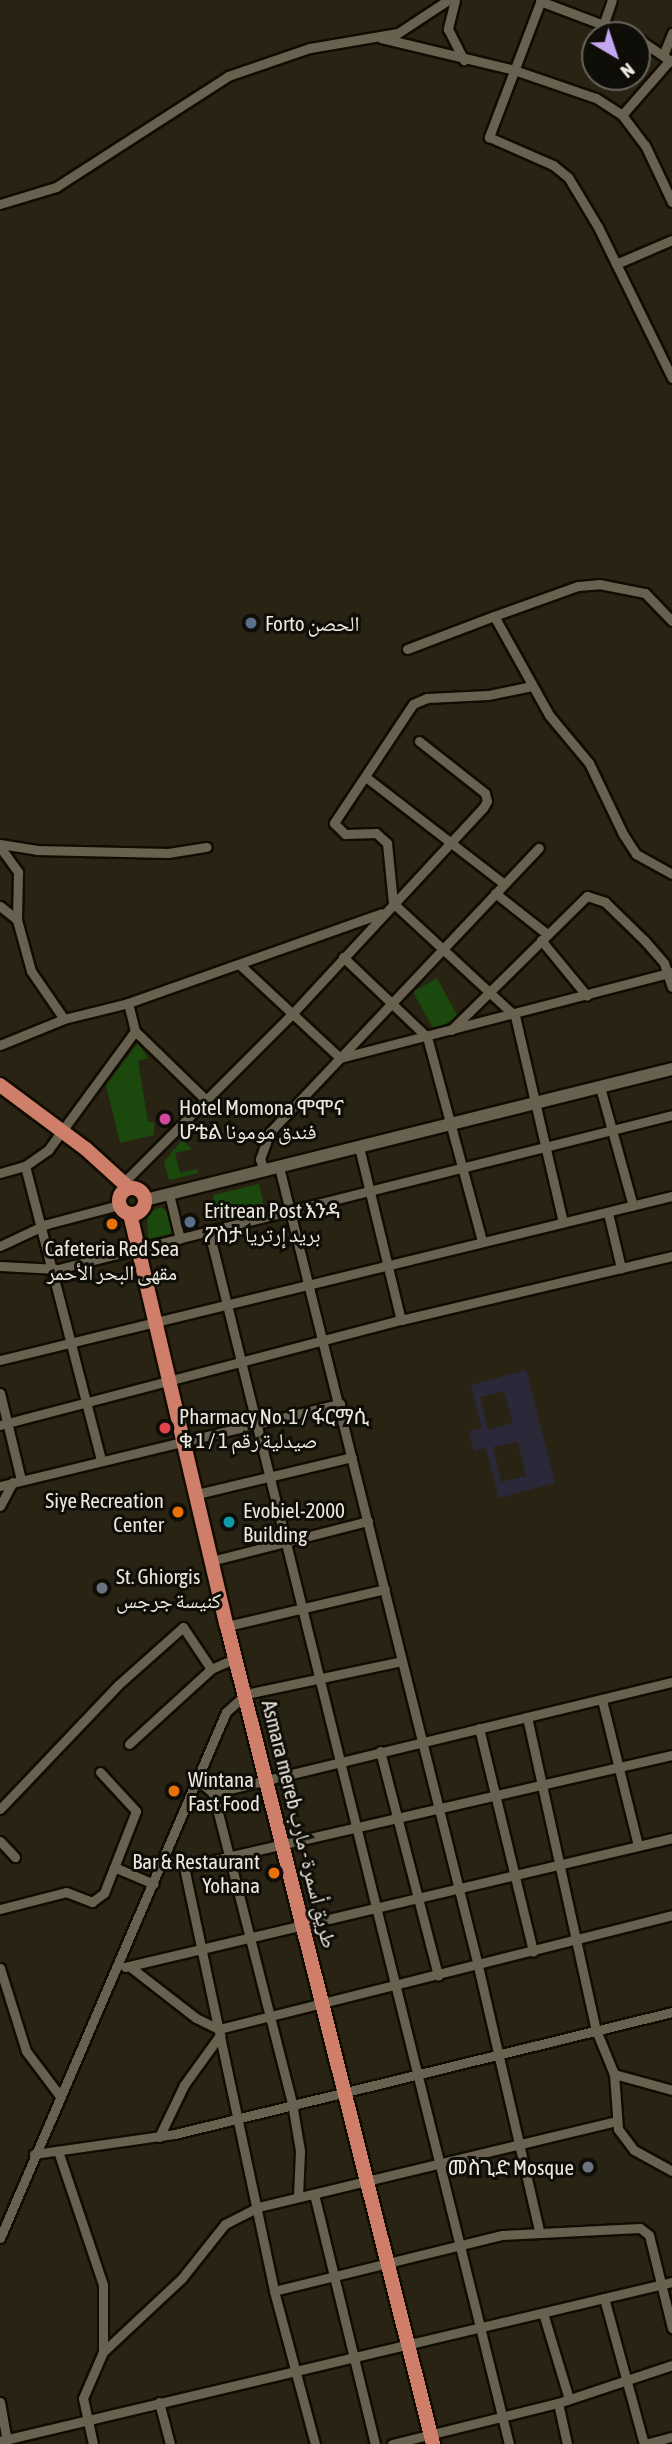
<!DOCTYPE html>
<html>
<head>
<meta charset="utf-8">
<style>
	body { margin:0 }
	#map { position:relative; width:672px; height:2444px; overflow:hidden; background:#292314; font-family:"Asap Condensed","Noto Naskh Arabic","Noto Sans Ethiopic",sans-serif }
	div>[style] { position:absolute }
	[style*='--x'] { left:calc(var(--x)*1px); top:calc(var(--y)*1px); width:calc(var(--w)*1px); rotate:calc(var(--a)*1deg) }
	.education>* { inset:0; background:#2b2939 }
	.green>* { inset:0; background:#1a480d }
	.roads { filter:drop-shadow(2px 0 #110c01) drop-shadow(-2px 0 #110c01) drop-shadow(0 2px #110c01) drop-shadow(0 -2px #110c01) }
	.minor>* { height:9px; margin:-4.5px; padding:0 4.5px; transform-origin:4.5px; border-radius:4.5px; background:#686150 }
	.secondary>* { height:12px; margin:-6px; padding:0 6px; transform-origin:6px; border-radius:6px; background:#686150 }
	.trunk>* { height:14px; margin:-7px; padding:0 7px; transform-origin:7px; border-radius:7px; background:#cf7e69 }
	.trunk>.ring { margin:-7px; padding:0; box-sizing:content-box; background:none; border:14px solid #cf7e69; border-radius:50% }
	.dots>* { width:19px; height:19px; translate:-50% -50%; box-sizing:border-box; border:4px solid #0f0d07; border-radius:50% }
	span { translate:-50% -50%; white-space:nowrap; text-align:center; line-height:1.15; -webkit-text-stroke:6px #0f0d07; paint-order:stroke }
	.poi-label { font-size:21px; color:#ece8de }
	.left { translate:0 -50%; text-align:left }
	.right { translate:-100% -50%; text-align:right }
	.street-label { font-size:21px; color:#ece8de }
	.north { position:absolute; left:581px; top:21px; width:70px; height:70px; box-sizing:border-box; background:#0f0d07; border:2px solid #67655d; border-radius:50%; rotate:141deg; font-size:19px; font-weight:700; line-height:28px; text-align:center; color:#ece8de }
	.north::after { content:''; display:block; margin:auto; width:24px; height:32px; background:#c4a7f1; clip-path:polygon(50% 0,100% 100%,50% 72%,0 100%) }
</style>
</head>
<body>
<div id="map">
	<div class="education">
		<i style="clip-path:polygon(evenodd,526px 1370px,555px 1483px,499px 1498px,486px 1448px,474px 1451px,469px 1431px,482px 1428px,471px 1385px,526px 1370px,504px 1391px,513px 1423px,488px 1430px,480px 1397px,504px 1391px,526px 1370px,518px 1442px,526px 1476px,501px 1482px,493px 1447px,518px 1442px)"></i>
	</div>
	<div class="green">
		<i style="clip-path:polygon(437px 978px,458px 1017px,434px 1030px,413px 992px)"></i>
		<i style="clip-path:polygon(138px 1043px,148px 1058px,138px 1061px,148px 1122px,154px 1122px,154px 1135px,120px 1143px,106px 1085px)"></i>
		<i style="clip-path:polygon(182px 1140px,192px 1149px,175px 1153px,180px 1173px,197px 1169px,198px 1173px,169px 1180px,164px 1162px)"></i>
		<i style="clip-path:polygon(259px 1184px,265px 1210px,219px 1222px,213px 1195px)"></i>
		<i style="clip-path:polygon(161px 1207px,168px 1212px,174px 1233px,148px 1239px,147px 1214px)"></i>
	</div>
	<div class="roads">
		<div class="minor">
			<i style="--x:455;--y:0;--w:30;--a:104"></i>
			<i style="--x:448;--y:29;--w:35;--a:63"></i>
			<i style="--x:541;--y:0;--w:147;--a:110.8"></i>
			<i style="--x:489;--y:137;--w:70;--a:23.6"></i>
			<i style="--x:553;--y:165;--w:19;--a:39"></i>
			<i style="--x:568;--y:177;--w:58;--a:59"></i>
			<i style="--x:598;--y:227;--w:168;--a:63.9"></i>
			<i style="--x:540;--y:1;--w:96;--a:20.7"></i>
			<i style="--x:604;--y:23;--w:24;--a:-71"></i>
			<i style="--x:381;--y:38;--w:137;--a:13.5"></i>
			<i style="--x:514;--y:70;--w:87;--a:18.9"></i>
			<i style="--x:596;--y:98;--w:31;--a:33"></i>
			<i style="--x:622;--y:115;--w:38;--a:53"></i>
			<i style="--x:645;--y:145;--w:63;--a:64.7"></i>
			<i style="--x:637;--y:38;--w:42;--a:34.4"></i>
			<i style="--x:664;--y:53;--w:22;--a:-68"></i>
			<i style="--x:622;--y:115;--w:73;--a:-48.9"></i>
			<i style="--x:0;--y:204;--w:59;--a:-16.9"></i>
			<i style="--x:56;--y:187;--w:205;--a:-32.8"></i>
			<i style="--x:228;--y:76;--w:87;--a:-18.9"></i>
			<i style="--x:310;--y:48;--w:89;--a:-9.7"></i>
			<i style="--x:398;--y:33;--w:60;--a:-33.4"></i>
			<i style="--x:616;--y:264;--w:61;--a:-23.2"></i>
			<i style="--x:494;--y:616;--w:89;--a:-19.7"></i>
			<i style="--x:578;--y:586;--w:21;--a:-5"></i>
			<i style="--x:599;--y:584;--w:47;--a:11.1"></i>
			<i style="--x:645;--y:593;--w:39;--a:46"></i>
			<i style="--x:407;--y:649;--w:93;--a:-20.8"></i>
			<i style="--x:494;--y:616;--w:113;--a:60.9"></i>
			<i style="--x:549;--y:715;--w:62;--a:50.2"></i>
			<i style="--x:589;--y:763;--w:79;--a:64.4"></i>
			<i style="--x:623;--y:834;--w:24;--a:57"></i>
			<i style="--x:636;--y:854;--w:41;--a:29.1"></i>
			<i style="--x:532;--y:686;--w:45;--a:168.4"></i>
			<i style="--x:488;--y:695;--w:61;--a:177.2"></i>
			<i style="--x:427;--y:698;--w:15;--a:157"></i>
			<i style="--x:413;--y:704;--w:143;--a:123.6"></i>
			<i style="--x:334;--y:823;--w:16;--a:45"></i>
			<i style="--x:345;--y:834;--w:31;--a:-2"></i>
			<i style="--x:376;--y:833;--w:15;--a:42"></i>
			<i style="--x:387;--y:843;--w:60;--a:84.3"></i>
			<i style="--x:393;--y:903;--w:166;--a:42.8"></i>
			<i style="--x:515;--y:1016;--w:212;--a:76.9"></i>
			<i style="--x:367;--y:778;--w:173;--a:37.7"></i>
			<i style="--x:0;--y:844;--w:36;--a:9"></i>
			<i style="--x:36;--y:850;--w:132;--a:1.3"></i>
			<i style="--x:168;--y:853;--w:39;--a:-9"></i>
			<i style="--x:0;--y:847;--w:31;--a:54"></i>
			<i style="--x:18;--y:872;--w:48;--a:91.2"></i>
			<i style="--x:495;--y:893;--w:66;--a:38.3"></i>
			<i style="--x:0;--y:906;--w:22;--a:39"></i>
			<i style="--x:17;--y:920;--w:53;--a:74.6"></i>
			<i style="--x:31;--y:971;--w:58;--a:55.5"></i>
			<i style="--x:541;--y:940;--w:72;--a:50.6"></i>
			<i style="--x:343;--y:957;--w:116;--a:43.6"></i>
			<i style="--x:427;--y:1037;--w:211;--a:74.9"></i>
			<i style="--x:239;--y:964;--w:138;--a:42.9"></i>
			<i style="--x:340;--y:1058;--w:343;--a:-14.5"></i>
			<i style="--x:128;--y:1003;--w:29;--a:76"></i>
			<i style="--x:135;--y:1031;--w:99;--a:44.2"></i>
			<i style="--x:451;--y:1030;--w:191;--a:-44.6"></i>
			<i style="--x:587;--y:896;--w:19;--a:18"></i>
			<i style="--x:605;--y:902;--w:56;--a:44.3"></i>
			<i style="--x:645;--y:941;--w:29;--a:49"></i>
			<i style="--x:664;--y:963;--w:25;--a:72"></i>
			<i style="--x:0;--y:1045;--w:69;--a:-22.1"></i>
			<i style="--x:64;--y:1019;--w:66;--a:-14"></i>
			<i style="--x:128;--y:1003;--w:269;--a:-19.5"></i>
			<i style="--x:600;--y:1087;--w:123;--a:74.5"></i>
			<i style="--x:359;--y:1147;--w:178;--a:76.4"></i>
			<i style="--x:25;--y:1166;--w:303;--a:75.5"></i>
			<i style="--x:279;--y:1167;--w:823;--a:76.01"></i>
			<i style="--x:478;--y:1966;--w:271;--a:77"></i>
			<i style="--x:264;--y:1170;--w:12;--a:-110"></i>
			<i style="--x:260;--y:1159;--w:29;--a:-70"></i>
			<i style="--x:270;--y:1132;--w:391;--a:-46.6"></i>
			<i style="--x:0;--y:1173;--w:26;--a:-16"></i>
			<i style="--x:25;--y:1166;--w:28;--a:-35"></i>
			<i style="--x:48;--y:1150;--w:147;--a:-53.8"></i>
			<i style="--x:123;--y:1183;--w:239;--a:-45"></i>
			<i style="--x:292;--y:1014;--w:281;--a:-47.2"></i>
			<i style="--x:483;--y:808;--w:8;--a:-60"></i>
			<i style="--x:487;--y:801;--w:8;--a:-104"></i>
			<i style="--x:485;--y:793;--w:84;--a:-141.8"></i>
			<i style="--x:169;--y:1194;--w:46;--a:76.3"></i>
			<i style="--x:608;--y:1213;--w:57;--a:76.7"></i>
			<i style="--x:209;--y:1232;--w:1249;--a:76.1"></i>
			<i style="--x:0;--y:1246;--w:52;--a:-25.1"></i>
			<i style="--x:47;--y:1224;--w:74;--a:-14.8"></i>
			<i style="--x:0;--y:1266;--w:58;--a:3"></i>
			<i style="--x:58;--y:1269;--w:633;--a:-14.08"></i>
			<i style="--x:0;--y:1360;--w:692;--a:-13.71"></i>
			<i style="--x:0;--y:1393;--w:89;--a:76.4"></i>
			<i style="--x:0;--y:1425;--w:415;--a:-14.7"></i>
			<i style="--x:401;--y:1320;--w:278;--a:-13.3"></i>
			<i style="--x:0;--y:1486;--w:350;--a:-13.6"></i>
			<i style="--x:197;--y:1494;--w:159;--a:-13.4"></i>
			<i style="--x:0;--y:1506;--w:27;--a:-62"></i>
			<i style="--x:211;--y:1561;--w:162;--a:-14.3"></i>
			<i style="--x:227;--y:1626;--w:162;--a:-13.2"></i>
			<i style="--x:602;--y:1700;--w:150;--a:76.1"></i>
			<i style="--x:527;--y:1717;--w:321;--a:77.6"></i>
			<i style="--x:596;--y:2030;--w:48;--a:67.8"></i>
			<i style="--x:614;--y:2074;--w:55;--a:85.8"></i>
			<i style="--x:618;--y:2129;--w:26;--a:53"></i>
			<i style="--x:634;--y:2150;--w:43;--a:28.9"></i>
			<i style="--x:479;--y:1728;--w:230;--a:76.4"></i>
			<i style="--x:129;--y:1744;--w:111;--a:-42.4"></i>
			<i style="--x:211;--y:1669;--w:27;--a:-24"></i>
			<i style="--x:380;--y:1751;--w:232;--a:75.5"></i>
			<i style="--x:198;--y:1780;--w:20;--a:41"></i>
			<i style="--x:213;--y:1793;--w:320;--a:75.7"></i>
			<i style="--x:292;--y:2103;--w:49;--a:80.5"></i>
			<i style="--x:300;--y:2151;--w:46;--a:92.5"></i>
			<i style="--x:213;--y:1793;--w:472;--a:-13.6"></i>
			<i style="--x:0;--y:1809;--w:171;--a:-46.4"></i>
			<i style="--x:118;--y:1685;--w:87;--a:-41.7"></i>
			<i style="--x:183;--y:1627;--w:50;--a:56.3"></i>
			<i style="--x:0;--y:1841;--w:22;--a:47"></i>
			<i style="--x:165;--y:1858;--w:21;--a:25"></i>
			<i style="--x:184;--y:1867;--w:501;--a:-12.93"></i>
			<i style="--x:114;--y:1867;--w:43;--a:23"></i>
			<i style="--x:184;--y:1867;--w:433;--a:78"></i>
			<i style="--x:274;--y:2291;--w:158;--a:75"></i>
			<i style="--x:0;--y:1909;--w:68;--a:-14.4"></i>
			<i style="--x:66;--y:1892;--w:28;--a:21"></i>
			<i style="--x:92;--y:1902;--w:15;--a:-37"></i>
			<i style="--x:104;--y:1893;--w:88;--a:-68.7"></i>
			<i style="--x:136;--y:1811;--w:53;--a:-132.7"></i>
			<i style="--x:129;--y:1966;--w:85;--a:37.8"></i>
			<i style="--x:196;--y:2018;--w:25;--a:26"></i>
			<i style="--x:219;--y:2029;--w:467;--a:-14.1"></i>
			<i style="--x:125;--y:1967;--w:562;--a:-13.27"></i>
			<i style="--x:0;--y:1968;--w:87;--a:72.6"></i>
			<i style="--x:26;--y:2051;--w:56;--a:52.9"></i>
			<i style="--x:614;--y:2074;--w:60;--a:15.4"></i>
			<i style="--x:159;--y:2137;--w:58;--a:-64.3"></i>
			<i style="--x:184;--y:2085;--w:62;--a:-54.2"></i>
			<i style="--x:58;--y:2151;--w:141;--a:71.4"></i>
			<i style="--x:103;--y:2285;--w:67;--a:90"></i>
			<i style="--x:34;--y:2154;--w:142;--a:-8.1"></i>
			<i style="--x:175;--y:2134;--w:512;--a:-13.79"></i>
			<i style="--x:314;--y:2194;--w:257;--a:76.3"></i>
			<i style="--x:0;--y:2238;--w:572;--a:-66.75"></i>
			<i style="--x:226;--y:1712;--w:27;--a:-42"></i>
			<i style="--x:246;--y:1694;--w:159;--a:-11.9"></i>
			<i style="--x:274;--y:2291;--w:235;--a:-13.8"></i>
			<i style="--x:502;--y:2235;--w:138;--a:-2.9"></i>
			<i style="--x:640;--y:2228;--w:11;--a:38"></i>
			<i style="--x:649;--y:2235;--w:96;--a:76.1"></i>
			<i style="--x:604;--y:2298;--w:151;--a:74.7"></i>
			<i style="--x:543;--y:2313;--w:90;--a:73.2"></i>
			<i style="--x:0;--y:2402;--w:40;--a:80"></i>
			<i style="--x:159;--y:2402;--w:43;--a:75.3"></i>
			<i style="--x:558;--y:2403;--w:42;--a:77.6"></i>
			<i style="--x:0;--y:2441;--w:691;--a:-13.31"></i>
			<i style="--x:93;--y:2444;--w:47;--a:-102.3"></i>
			<i style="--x:83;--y:2398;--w:50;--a:-66.5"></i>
			<i style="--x:103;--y:2352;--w:108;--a:-43.1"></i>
			<i style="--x:182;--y:2278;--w:69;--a:-51.5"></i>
			<i style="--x:225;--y:2224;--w:37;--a:-27"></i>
			<i style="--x:258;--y:2207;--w:369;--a:-13.5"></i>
			<i style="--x:392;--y:2444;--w:171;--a:-13.9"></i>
			<i style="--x:558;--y:2403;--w:120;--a:-18.4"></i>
			<i style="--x:645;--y:2444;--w:28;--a:-15"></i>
		</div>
		<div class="secondary">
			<i style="--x:145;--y:1200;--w:543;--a:-13.96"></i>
		</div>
		<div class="trunk">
			<i style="--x:0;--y:1085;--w:107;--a:36.7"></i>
			<i style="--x:86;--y:1149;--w:58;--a:42.2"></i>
			<i class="ring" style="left:119px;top:1188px;width:12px;height:12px"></i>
			<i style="--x:130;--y:1214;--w:423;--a:76.8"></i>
			<i style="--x:227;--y:1626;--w:844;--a:75.86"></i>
		</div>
	</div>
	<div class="dots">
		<i style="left:251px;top:623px;background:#5c6f8a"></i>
		<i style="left:165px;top:1119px;background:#d1479c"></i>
		<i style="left:190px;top:1222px;background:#5c6f8a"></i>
		<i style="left:112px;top:1224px;background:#e8710a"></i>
		<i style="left:165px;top:1428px;background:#e0444e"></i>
		<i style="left:178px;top:1512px;background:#e8710a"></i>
		<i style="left:229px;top:1522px;background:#0f9aa8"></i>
		<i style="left:102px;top:1588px;background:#6b7280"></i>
		<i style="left:174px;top:1791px;background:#e8710a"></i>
		<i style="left:274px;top:1873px;background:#e8710a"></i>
		<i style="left:588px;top:2167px;background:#6b7280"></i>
	</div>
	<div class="poi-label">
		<span class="left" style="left:265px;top:623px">Forto الحصن</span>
		<span class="left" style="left:179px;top:1119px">Hotel Momona ሞሞና<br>ሆቴል فندق مومونا</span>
		<span class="left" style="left:204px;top:1222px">Eritrean Post እንዳ<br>ፖስታ بريد إرتريا</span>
		<span style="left:112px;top:1260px">Cafeteria Red Sea<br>مقهى البحر الأحمر</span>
		<span class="left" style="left:179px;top:1428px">Pharmacy No. 1 / ፋርማሲ<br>ቁ 1 / صيدلية رقم 1</span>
		<span class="right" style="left:164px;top:1512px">Siye Recreation<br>Center</span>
		<span class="left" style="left:243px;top:1522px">Evobiel-2000<br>Building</span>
		<span class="left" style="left:116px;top:1588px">St. Ghiorgis<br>كنيسة جرجس</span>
		<span class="left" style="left:188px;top:1791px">Wintana<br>Fast Food</span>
		<span class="right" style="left:260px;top:1873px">Bar &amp; Restaurant<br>Yohana</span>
		<span class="right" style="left:574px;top:2167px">መስጊድ Mosque</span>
	</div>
	<div class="street-label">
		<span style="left:300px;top:1824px;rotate:76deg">Asmara mereb طريق أسمرة - مارب</span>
	</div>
	<div class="north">N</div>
</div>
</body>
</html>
